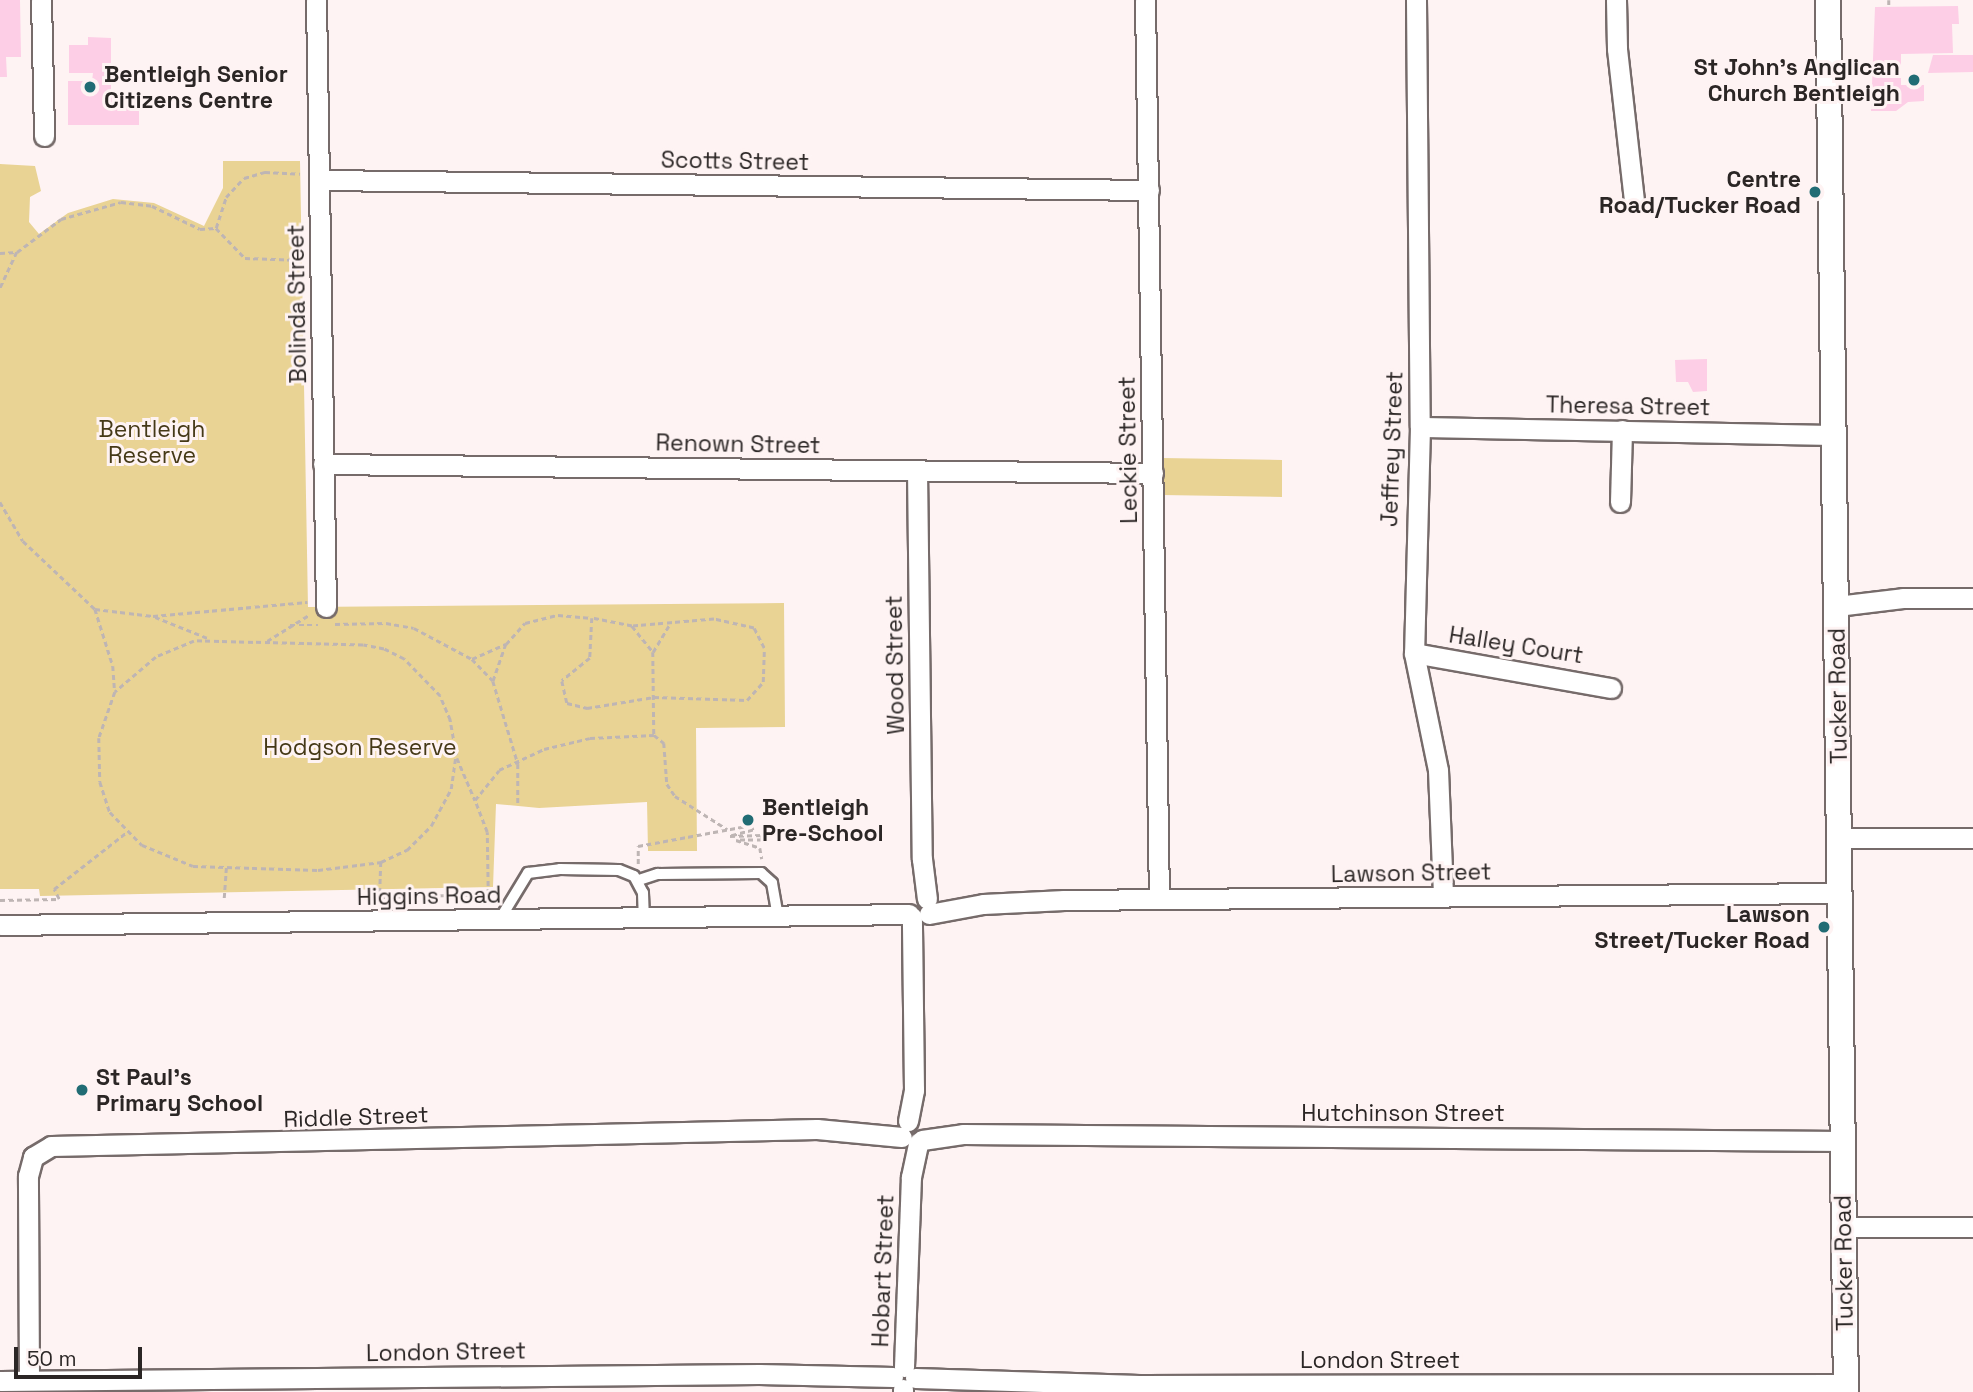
<!DOCTYPE html>
<html>
<head>
<meta charset="utf-8">
<style>
	body { margin:0 }
	#map { position:relative; width:1973px; height:1392px; overflow:hidden; background:#fef3f3; font-family:"Space Grotesk",sans-serif }
	div>[style] { position:absolute }
	[style*='--x'] { left:calc(var(--x)*1px); top:calc(var(--y)*1px); width:calc(var(--w)*1px); rotate:calc(var(--a)*1deg) }
	.green>* { inset:0; background:#e9d394 }
	.building>* { inset:0; background:#fdcee6 }
	.path>* { height:2.5px; margin-top:-1.25px; transform-origin:0; background:repeating-linear-gradient(90deg,#beb5b4 0 5px,transparent 0 8.5px) }
	.roads { filter:drop-shadow(2px 0 #766b6a) drop-shadow(-2px 0 #766b6a) drop-shadow(0 2px #766b6a) drop-shadow(0 -2px #766b6a) }
	.service>* { height:10px; margin:-5px; padding:0 5px; transform-origin:5px; border-radius:5px; background:#fff }
	.minor>* { height:19px; margin:-9.5px; padding:0 9.5px; transform-origin:9.5px; border-radius:9.5px; background:#fff }
	.tertiary>* { height:24px; margin:-12px; padding:0 12px; transform-origin:12px; border-radius:12px; background:#fff }
	.dots>* { width:19px; height:19px; translate:-50% -50%; box-sizing:border-box; border:4px solid #fef3f3; border-radius:50% }
	span { translate:-50% -50%; white-space:nowrap; text-align:center; line-height:1.15; -webkit-text-stroke:6px #fef3f3; paint-order:stroke }
	.poi-label { font-size:23px; color:#2b2625; font-weight:700 }
	.right { translate:-100% -50%; text-align:right }
	.left { translate:0 -50%; text-align:left }
	.street-label { font-size:23px; color:#2b2625 }
	.park-label { font-size:23px; color:#453917 }
	.scale { position:absolute; left:14px; top:1347px; width:128px; height:32px; box-sizing:border-box; border:4px solid #2b2625; border-top:0; padding-left:9px; font-size:21px; line-height:24px; white-space:nowrap; color:#2b2625; -webkit-text-stroke:5px #fef3f3; paint-order:stroke }
</style>
</head>
<body>
<div id="map">
	<div class="green">
		<i style="clip-path:polygon(223px 161px,300px 161px,308px 607px,784px 603px,785px 727px,696px 728px,697px 851px,648px 851px,647px 802px,539px 808px,496px 804px,493px 887px,40px 896px,39px 889px,0 889px,0 164px,35px 166px,41px 191px,30px 197px,29px 222px,39px 234px,68px 213px,113px 199px,154px 203px,204px 226px,223px 188px)"></i>
		<i style="clip-path:polygon(1162px 458px,1282px 460px,1282px 497px,1162px 495px)"></i>
	</div>
	<div class="building">
		<i style="clip-path:polygon(0 0,20px 0,21px 57px,6px 57px,7px 77px,0 77px)"></i>
		<i style="clip-path:polygon(1958px 6px,1959px 24px,1952px 24px,1953px 53px,1901px 54px,1901px 85px,1924px 85px,1924px 101px,1908px 102px,1896px 111px,1871px 111px,1875px 7px)"></i>
		<i style="clip-path:polygon(88px 37px,111px 38px,111px 93px,139px 93px,139px 125px,68px 125px,68px 81px,92px 81px,93px 73px,69px 73px,69px 45px,88px 45px)"></i>
		<i style="clip-path:polygon(1933px 55px,1973px 55px,1973px 72px,1928px 73px)"></i>
		<i style="clip-path:polygon(1707px 359px,1707px 391px,1693px 392px,1688px 382px,1676px 382px,1675px 360px)"></i>
	</div>
	<div class="path">
		<i style="--x:1889;--y:0;--w:6;--a:90"></i>
		<i style="--x:216;--y:228;--w:42;--a:46"></i>
		<i style="--x:245;--y:258;--w:56;--a:2"></i>
		<i style="--x:17;--y:252;--w:55;--a:-36.9"></i>
		<i style="--x:61;--y:219;--w:62;--a:-15.8"></i>
		<i style="--x:121;--y:202;--w:31;--a:7"></i>
		<i style="--x:152;--y:206;--w:53;--a:25.6"></i>
		<i style="--x:200;--y:229;--w:16;--a:-4"></i>
		<i style="--x:216;--y:228;--w:33;--a:-72"></i>
		<i style="--x:226;--y:197;--w:26;--a:-47"></i>
		<i style="--x:244;--y:178;--w:22;--a:-16"></i>
		<i style="--x:265;--y:172;--w:35;--a:3"></i>
		<i style="--x:0;--y:253;--w:17;--a:-3"></i>
		<i style="--x:17;--y:252;--w:40;--a:115"></i>
		<i style="--x:0;--y:502;--w:45;--a:59.5"></i>
		<i style="--x:23;--y:541;--w:99;--a:43.4"></i>
		<i style="--x:95;--y:609;--w:60;--a:72.5"></i>
		<i style="--x:113;--y:666;--w:26;--a:86"></i>
		<i style="--x:115;--y:692;--w:49;--a:109.2"></i>
		<i style="--x:99;--y:738;--w:44;--a:88.7"></i>
		<i style="--x:100;--y:782;--w:32;--a:72"></i>
		<i style="--x:110;--y:812;--w:46;--a:45.9"></i>
		<i style="--x:142;--y:845;--w:55;--a:22.4"></i>
		<i style="--x:193;--y:866;--w:125;--a:1.8"></i>
		<i style="--x:318;--y:870;--w:64;--a:-7.2"></i>
		<i style="--x:381;--y:862;--w:29;--a:-25"></i>
		<i style="--x:407;--y:850;--w:34;--a:-45"></i>
		<i style="--x:431;--y:826;--w:42;--a:-61.6"></i>
		<i style="--x:451;--y:789;--w:34;--a:-82"></i>
		<i style="--x:456;--y:755;--w:36;--a:-100"></i>
		<i style="--x:450;--y:720;--w:26;--a:-113"></i>
		<i style="--x:440;--y:696;--w:52;--a:-134.2"></i>
		<i style="--x:404;--y:659;--w:22;--a:-153"></i>
		<i style="--x:384;--y:649;--w:21;--a:-169"></i>
		<i style="--x:363;--y:645;--w:169;--a:-178.6"></i>
		<i style="--x:194;--y:641;--w:41;--a:157.2"></i>
		<i style="--x:156;--y:657;--w:54;--a:139.5"></i>
		<i style="--x:95;--y:609;--w:58;--a:6.9"></i>
		<i style="--x:153;--y:616;--w:155;--a:-5.2"></i>
		<i style="--x:155;--y:617;--w:59;--a:21.8"></i>
		<i style="--x:335;--y:624;--w:51;--a:-1.1"></i>
		<i style="--x:386;--y:623;--w:28;--a:10"></i>
		<i style="--x:414;--y:628;--w:66;--a:28.1"></i>
		<i style="--x:472;--y:659;--w:37;--a:-24"></i>
		<i style="--x:506;--y:644;--w:28;--a:-48"></i>
		<i style="--x:525;--y:623;--w:34;--a:-14"></i>
		<i style="--x:558;--y:615;--w:34;--a:5"></i>
		<i style="--x:592;--y:618;--w:40;--a:92.9"></i>
		<i style="--x:590;--y:658;--w:36;--a:141"></i>
		<i style="--x:562;--y:681;--w:23;--a:77"></i>
		<i style="--x:567;--y:703;--w:21;--a:14"></i>
		<i style="--x:587;--y:708;--w:68;--a:-9.3"></i>
		<i style="--x:654;--y:697;--w:93;--a:1.8"></i>
		<i style="--x:747;--y:700;--w:24;--a:-48"></i>
		<i style="--x:763;--y:682;--w:34;--a:-88"></i>
		<i style="--x:764;--y:648;--w:22;--a:-117"></i>
		<i style="--x:754;--y:628;--w:41;--a:-167.3"></i>
		<i style="--x:714;--y:619;--w:82;--a:175.1"></i>
		<i style="--x:632;--y:626;--w:41;--a:-168.7"></i>
		<i style="--x:290;--y:625;--w:28;--a:0"></i>
		<i style="--x:632;--y:626;--w:33;--a:51"></i>
		<i style="--x:653;--y:652;--w:83;--a:89.3"></i>
		<i style="--x:654;--y:735;--w:13;--a:39"></i>
		<i style="--x:664;--y:743;--w:41;--a:85.8"></i>
		<i style="--x:667;--y:784;--w:14;--a:56"></i>
		<i style="--x:675;--y:796;--w:62;--a:32.4"></i>
		<i style="--x:267;--y:641;--w:49;--a:-31.8"></i>
		<i style="--x:506;--y:644;--w:39;--a:109"></i>
		<i style="--x:493;--y:681;--w:87;--a:73.2"></i>
		<i style="--x:518;--y:764;--w:40;--a:90"></i>
		<i style="--x:653;--y:652;--w:31;--a:-59"></i>
		<i style="--x:472;--y:659;--w:30;--a:46"></i>
		<i style="--x:457;--y:758;--w:46;--a:66.8"></i>
		<i style="--x:752;--y:825;--w:5;--a:79"></i>
		<i style="--x:753;--y:830;--w:24;--a:165"></i>
		<i style="--x:730;--y:836;--w:32;--a:-2"></i>
		<i style="--x:762;--y:835;--w:5;--a:90"></i>
		<i style="--x:762;--y:840;--w:26;--a:180"></i>
		<i style="--x:736;--y:840;--w:25;--a:18"></i>
		<i style="--x:760;--y:848;--w:11;--a:80"></i>
		<i style="--x:381;--y:862;--w:35;--a:92"></i>
		<i style="--x:380;--y:897;--w:108;--a:-1.6"></i>
		<i style="--x:488;--y:894;--w:62;--a:-90.9"></i>
		<i style="--x:487;--y:832;--w:34;--a:-111"></i>
		<i style="--x:475;--y:800;--w:38;--a:-51"></i>
		<i style="--x:499;--y:770;--w:50;--a:-25"></i>
		<i style="--x:544;--y:749;--w:47;--a:-13.4"></i>
		<i style="--x:590;--y:738;--w:64;--a:-2.7"></i>
		<i style="--x:638;--y:864;--w:18;--a:-90"></i>
		<i style="--x:638;--y:846;--w:116;--a:-10.4"></i>
		<i style="--x:224;--y:898;--w:32;--a:-86"></i>
		<i style="--x:0;--y:900;--w:59;--a:-1"></i>
		<i style="--x:59;--y:899;--w:11;--a:-117"></i>
		<i style="--x:54;--y:889;--w:93;--a:-38"></i>
	</div>
	<div class="roads">
		<div class="service">
			<i style="--x:639;--y:880;--w:20;--a:-18"></i>
			<i style="--x:658;--y:874;--w:103;--a:-0.6"></i>
			<i style="--x:761;--y:873;--w:15;--a:42"></i>
			<i style="--x:772;--y:883;--w:35;--a:80"></i>
			<i style="--x:500;--y:919;--w:54;--a:-58.7"></i>
			<i style="--x:528;--y:873;--w:32;--a:-7"></i>
			<i style="--x:560;--y:869;--w:59;--a:1"></i>
			<i style="--x:619;--y:870;--w:16;--a:22"></i>
			<i style="--x:634;--y:876;--w:19;--a:62"></i>
			<i style="--x:643;--y:893;--w:26;--a:88"></i>
		</div>
		<div class="minor">
			<i style="--x:41;--y:0;--w:136;--a:88.7"></i>
			<i style="--x:316;--y:0;--w:607;--a:89.06"></i>
			<i style="--x:1145;--y:0;--w:899;--a:89.11"></i>
			<i style="--x:1416;--y:0;--w:427;--a:89.5"></i>
			<i style="--x:1420;--y:427;--w:226;--a:91.5"></i>
			<i style="--x:1414;--y:653;--w:119;--a:78.4"></i>
			<i style="--x:1438;--y:770;--w:126;--a:87.7"></i>
			<i style="--x:1616;--y:0;--w:49;--a:88.8"></i>
			<i style="--x:1617;--y:49;--w:153;--a:83.6"></i>
			<i style="--x:320;--y:180;--w:829;--a:0.69"></i>
			<i style="--x:1420;--y:427;--w:415;--a:1.1"></i>
			<i style="--x:323;--y:464;--w:830;--a:0.62"></i>
			<i style="--x:917;--y:470;--w:389;--a:89.3"></i>
			<i style="--x:922;--y:859;--w:40;--a:82.9"></i>
			<i style="--x:1620;--y:502;--w:72;--a:-88.4"></i>
			<i style="--x:1837;--y:606;--w:66;--a:-6.9"></i>
			<i style="--x:1903;--y:598;--w:70;--a:0"></i>
			<i style="--x:1414;--y:653;--w:200;--a:10.1"></i>
			<i style="--x:1840;--y:838;--w:133;--a:0"></i>
			<i style="--x:929;--y:914;--w:55;--a:-10.5"></i>
			<i style="--x:983;--y:904;--w:81;--a:-2.8"></i>
			<i style="--x:1064;--y:900;--w:776;--a:-0.52"></i>
			<i style="--x:0;--y:925;--w:909;--a:-0.69"></i>
			<i style="--x:908;--y:1121;--w:32;--a:-79"></i>
			<i style="--x:914;--y:1090;--w:173;--a:-90.7"></i>
			<i style="--x:922;--y:1140;--w:41;--a:-8.3"></i>
			<i style="--x:963;--y:1134;--w:880;--a:0.46"></i>
			<i style="--x:1844;--y:1227;--w:129;--a:0"></i>
			<i style="--x:904;--y:1367;--w:190;--a:-87.9"></i>
			<i style="--x:911;--y:1177;--w:35;--a:-78"></i>
			<i style="--x:915;--y:1378;--w:224;--a:1.8"></i>
			<i style="--x:1139;--y:1385;--w:707;--a:-0.08"></i>
			<i style="--x:29;--y:1380;--w:204;--a:-90.3"></i>
			<i style="--x:28;--y:1176;--w:20;--a:-75"></i>
			<i style="--x:33;--y:1157;--w:21;--a:-31"></i>
			<i style="--x:51;--y:1146;--w:766;--a:-1.27"></i>
			<i style="--x:817;--y:1129;--w:85;--a:5.4"></i>
			<i style="--x:0;--y:1381;--w:759;--a:-0.53"></i>
			<i style="--x:759;--y:1374;--w:134;--a:1.3"></i>
			<i style="--x:903;--y:1389;--w:3;--a:90"></i>
		</div>
		<div class="tertiary">
			<i style="--x:1828;--y:0;--w:1392;--a:89.26"></i>
		</div>
	</div>
	<div class="dots">
		<i style="left:1914px;top:80px;background:#216c74"></i>
		<i style="left:90px;top:87px;background:#216c74"></i>
		<i style="left:1815px;top:192px;background:#216c74"></i>
		<i style="left:748px;top:820px;background:#216c74"></i>
		<i style="left:1824px;top:927px;background:#216c74"></i>
		<i style="left:82px;top:1090px;background:#216c74"></i>
	</div>
	<div class="poi-label">
		<span class="right" style="left:1900px;top:80px">St John's Anglican<br>Church Bentleigh</span>
		<span class="left" style="left:104px;top:87px">Bentleigh Senior<br>Citizens Centre</span>
		<span class="right" style="left:1801px;top:192px">Centre<br>Road/Tucker Road</span>
		<span class="left" style="left:762px;top:820px">Bentleigh<br>Pre-School</span>
		<span class="right" style="left:1810px;top:927px">Lawson<br>Street/Tucker Road</span>
		<span class="left" style="left:96px;top:1090px">St Paul's<br>Primary School</span>
	</div>
	<div class="street-label">
		<span style="left:735px;top:161px;rotate:1deg">Scotts Street</span>
		<span style="left:297px;top:304px;rotate:-91deg">Bolinda Street</span>
		<span style="left:1628px;top:406px;rotate:1deg">Theresa Street</span>
		<span style="left:738px;top:444px;rotate:1deg">Renown Street</span>
		<span style="left:1392px;top:449px;rotate:-88deg">Jeffrey Street</span>
		<span style="left:1128px;top:450px;rotate:-91deg">Leckie Street</span>
		<span style="left:1516px;top:645px;rotate:9deg">Halley Court</span>
		<span style="left:895px;top:665px;rotate:-91deg">Wood Street</span>
		<span style="left:1838px;top:696px;rotate:-91deg">Tucker Road</span>
		<span style="left:1411px;top:873px;rotate:-1deg">Lawson Street</span>
		<span style="left:429px;top:896px;rotate:-1deg">Higgins Road</span>
		<span style="left:1403px;top:1113px">Hutchinson Street</span>
		<span style="left:356px;top:1117px;rotate:-2deg">Riddle Street</span>
		<span style="left:1844px;top:1263px;rotate:-91deg">Tucker Road</span>
		<span style="left:883px;top:1271px;rotate:-88deg">Hobart Street</span>
		<span style="left:446px;top:1352px;rotate:-1deg">London Street</span>
		<span style="left:1380px;top:1360px">London Street</span>
	</div>
	<div class="park-label">
		<span style="left:152px;top:442px">Bentleigh<br>Reserve</span>
		<span style="left:360px;top:747px">Hodgson Reserve</span>
	</div>
	<div class="scale">50 m</div>
</div>
</body>
</html>
